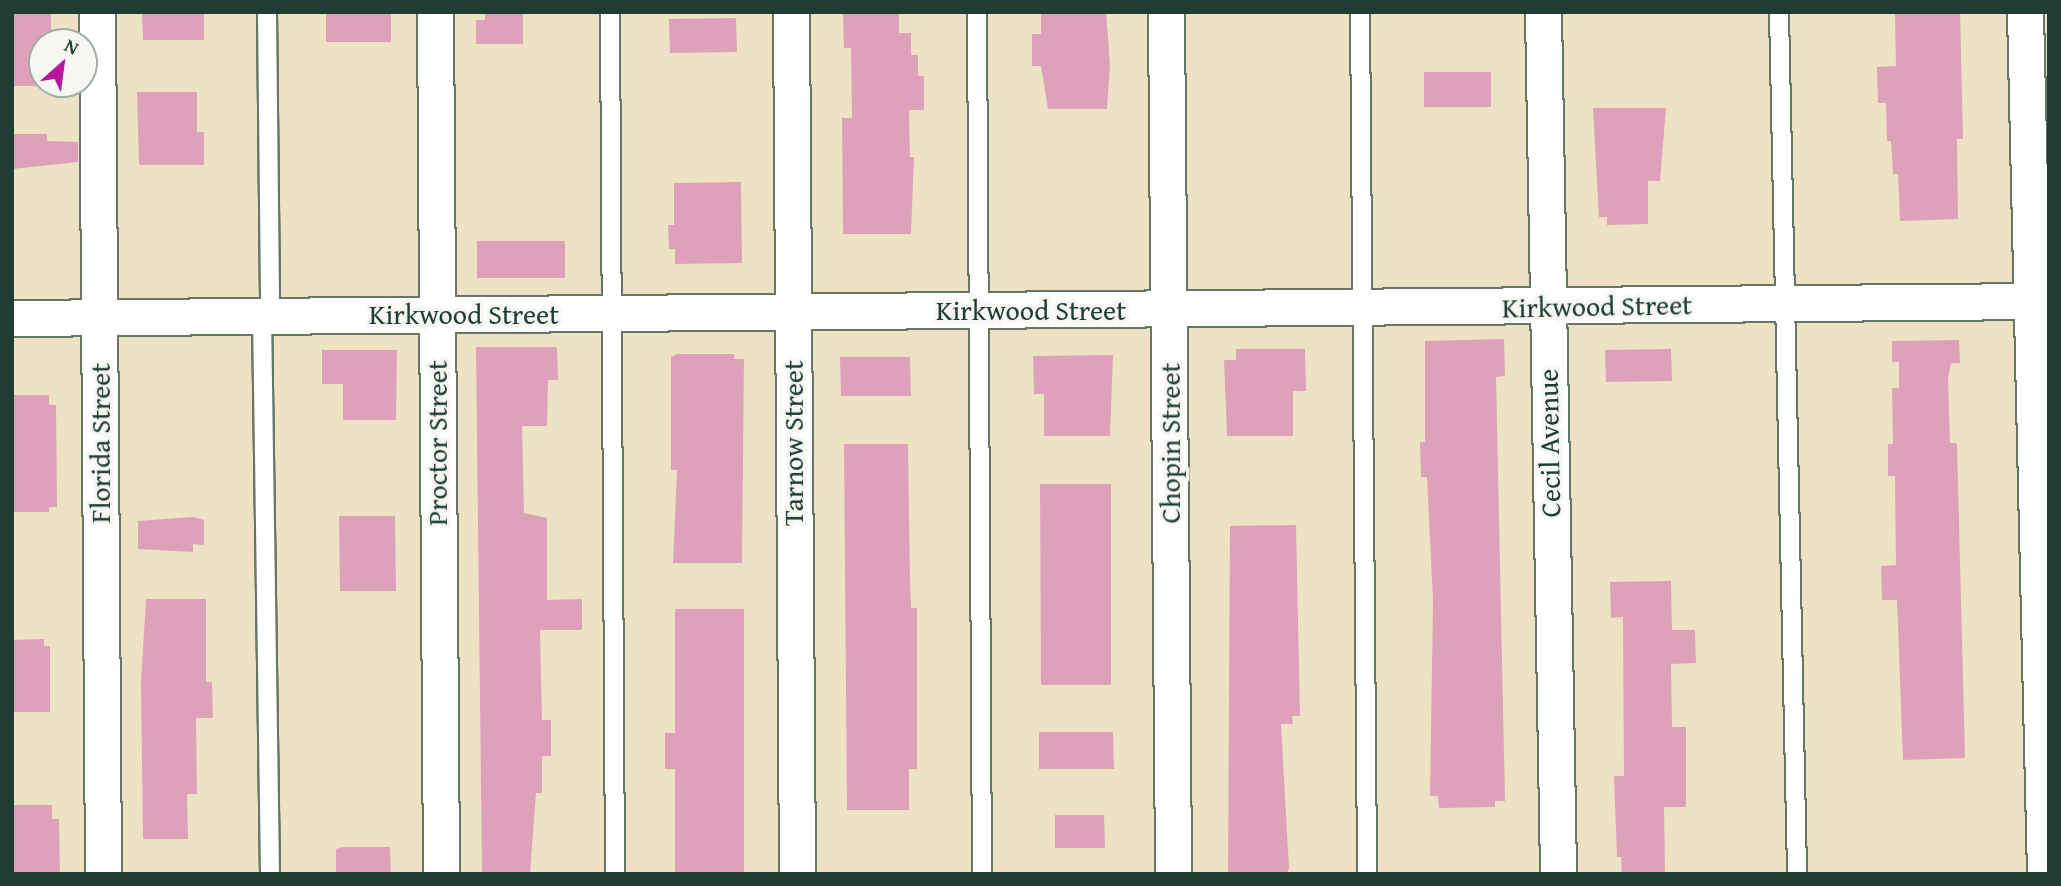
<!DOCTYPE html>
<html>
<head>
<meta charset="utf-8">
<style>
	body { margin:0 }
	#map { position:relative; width:2061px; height:886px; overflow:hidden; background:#eee2c4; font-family:"Gentium Book Plus",serif }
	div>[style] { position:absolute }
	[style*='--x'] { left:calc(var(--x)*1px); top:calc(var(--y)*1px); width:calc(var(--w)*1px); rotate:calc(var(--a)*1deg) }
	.building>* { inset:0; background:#dea1ba }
	.roads { filter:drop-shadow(2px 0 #677766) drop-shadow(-2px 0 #677766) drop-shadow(0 2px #677766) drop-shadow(0 -2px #677766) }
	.service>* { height:18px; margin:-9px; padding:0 9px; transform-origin:9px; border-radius:9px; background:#fff }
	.minor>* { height:35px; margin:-17.5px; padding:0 17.5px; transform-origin:17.5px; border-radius:17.5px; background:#fff }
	span { translate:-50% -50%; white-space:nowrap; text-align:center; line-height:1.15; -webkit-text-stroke:7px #f6f6f2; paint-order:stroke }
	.street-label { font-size:28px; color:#1f3d34 }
	.frame { position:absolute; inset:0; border:14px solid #1f3d34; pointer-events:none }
	.north { position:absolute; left:28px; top:28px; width:70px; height:70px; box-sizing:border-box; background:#f6f6f2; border:2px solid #a0aca6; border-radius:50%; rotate:28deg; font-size:19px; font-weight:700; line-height:28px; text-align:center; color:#1f3d34 }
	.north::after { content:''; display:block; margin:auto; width:24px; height:32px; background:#b5179e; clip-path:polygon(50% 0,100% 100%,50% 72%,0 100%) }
</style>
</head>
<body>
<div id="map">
	<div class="building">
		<i style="clip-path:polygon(12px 12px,51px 12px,51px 38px,42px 42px,42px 86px,12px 86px)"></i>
		<i style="clip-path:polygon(142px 12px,204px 12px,204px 40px,143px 40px)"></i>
		<i style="clip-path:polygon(326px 12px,391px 12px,391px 42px,326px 42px)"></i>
		<i style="clip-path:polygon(485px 12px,523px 12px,523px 44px,476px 44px,476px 20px,485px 20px)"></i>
		<i style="clip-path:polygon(843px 12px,899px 12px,899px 33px,911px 33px,911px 55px,918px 55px,918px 76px,924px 76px,924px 110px,909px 110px,910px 157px,914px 157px,911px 234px,843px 234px,842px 118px,852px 118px,851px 48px,844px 48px)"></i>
		<i style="clip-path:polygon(1041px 12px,1106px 12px,1110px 65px,1107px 109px,1048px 109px,1041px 66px,1032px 66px,1032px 34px,1041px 34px)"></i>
		<i style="clip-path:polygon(1895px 12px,1960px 12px,1963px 139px,1957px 139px,1958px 219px,1900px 221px,1898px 174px,1893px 174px,1891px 141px,1887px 141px,1886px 103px,1878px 103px,1877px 67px,1896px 66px)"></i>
		<i style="clip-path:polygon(736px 18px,737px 52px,670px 53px,669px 19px)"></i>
		<i style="clip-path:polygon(1424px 72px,1491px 72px,1491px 107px,1424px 107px)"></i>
		<i style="clip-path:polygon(137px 92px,197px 92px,197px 132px,204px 132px,204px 165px,139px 165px)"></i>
		<i style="clip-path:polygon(1593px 108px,1666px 108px,1660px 181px,1648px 181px,1648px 224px,1607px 225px,1607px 217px,1599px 217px)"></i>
		<i style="clip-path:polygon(12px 134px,47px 134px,47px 141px,78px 142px,78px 162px,12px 169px)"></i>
		<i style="clip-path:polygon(741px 182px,742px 263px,675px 264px,675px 249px,669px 249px,668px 225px,674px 225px,674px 183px)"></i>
		<i style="clip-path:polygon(477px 241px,565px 241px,565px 278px,477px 278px)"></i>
		<i style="clip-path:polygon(1504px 339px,1505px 376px,1496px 377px,1505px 801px,1495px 801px,1495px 807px,1439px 808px,1438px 796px,1430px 796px,1433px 601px,1427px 477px,1421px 477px,1420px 442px,1425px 442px,1425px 341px)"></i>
		<i style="clip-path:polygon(1959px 340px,1960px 363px,1951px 363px,1948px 378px,1950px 443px,1957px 443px,1965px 758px,1903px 760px,1897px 600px,1882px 600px,1881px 566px,1896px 565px,1895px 476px,1888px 476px,1888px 444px,1893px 444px,1892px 388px,1899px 388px,1899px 362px,1892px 362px,1892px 341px)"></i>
		<i style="clip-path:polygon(476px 347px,557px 347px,558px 380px,548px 380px,547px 426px,522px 426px,524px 513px,547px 518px,547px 600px,582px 599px,582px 630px,540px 630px,542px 720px,551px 720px,551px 756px,542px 756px,542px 793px,536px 793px,530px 874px,482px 874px)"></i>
		<i style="clip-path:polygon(1236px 349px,1305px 349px,1306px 391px,1293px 391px,1293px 436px,1227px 436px,1224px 360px,1236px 360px)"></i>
		<i style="clip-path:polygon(1671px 349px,1672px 381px,1606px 382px,1605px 350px)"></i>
		<i style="clip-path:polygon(322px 350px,397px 350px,396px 420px,343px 420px,343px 384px,322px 384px)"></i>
		<i style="clip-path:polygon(677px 354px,734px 354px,734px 359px,744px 359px,742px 563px,673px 563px,677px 470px,671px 470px,671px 357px)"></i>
		<i style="clip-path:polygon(1113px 355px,1110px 436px,1044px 436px,1044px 394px,1034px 394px,1033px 356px)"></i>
		<i style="clip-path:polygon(840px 357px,910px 357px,911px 396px,841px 396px)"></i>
		<i style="clip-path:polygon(12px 395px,49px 395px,49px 405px,56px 405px,57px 507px,49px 507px,49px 512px,12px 512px)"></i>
		<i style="clip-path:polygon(844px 444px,908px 444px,910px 579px,911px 608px,917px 608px,917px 769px,909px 769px,909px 810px,847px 810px)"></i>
		<i style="clip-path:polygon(1040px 484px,1111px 484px,1111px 685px,1041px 685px)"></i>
		<i style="clip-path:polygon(339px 516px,395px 516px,396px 591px,340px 591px)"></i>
		<i style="clip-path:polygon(193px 517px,204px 520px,204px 545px,193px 544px,193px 552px,138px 549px,138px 521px)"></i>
		<i style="clip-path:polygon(1296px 525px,1300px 716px,1292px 716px,1293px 724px,1281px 724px,1289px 868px,1287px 874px,1228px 874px,1230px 526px)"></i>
		<i style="clip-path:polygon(1671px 581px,1672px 630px,1695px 630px,1696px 663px,1671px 664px,1672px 727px,1686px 727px,1686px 807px,1664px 807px,1665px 874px,1622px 874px,1621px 857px,1617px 857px,1614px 776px,1624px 776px,1623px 617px,1611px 618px,1610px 582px)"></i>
		<i style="clip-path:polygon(146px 599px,206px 599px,206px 682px,212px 682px,213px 718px,196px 718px,197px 794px,187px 794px,188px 839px,143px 839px,141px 682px)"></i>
		<i style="clip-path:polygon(675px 609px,744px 609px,744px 874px,675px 874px,675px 769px,665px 769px,665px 733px,675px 733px)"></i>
		<i style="clip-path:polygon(44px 639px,44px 646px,50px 646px,50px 712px,12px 712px,12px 640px)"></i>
		<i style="clip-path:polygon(1039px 732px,1113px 732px,1114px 769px,1039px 769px)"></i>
		<i style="clip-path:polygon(12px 805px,52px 805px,52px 819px,59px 819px,60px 874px,12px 874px)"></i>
		<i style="clip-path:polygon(1055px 815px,1104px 815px,1105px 848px,1055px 848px)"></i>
		<i style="clip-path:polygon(343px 847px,390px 847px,391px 874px,336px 874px,336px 849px)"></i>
	</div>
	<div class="roads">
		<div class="service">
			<i style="--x:267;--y:12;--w:303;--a:89.4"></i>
			<i style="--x:610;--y:12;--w:862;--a:89.67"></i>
			<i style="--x:977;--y:12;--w:862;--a:89.67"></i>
			<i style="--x:1360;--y:12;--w:862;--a:89.53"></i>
			<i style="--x:1779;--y:12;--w:862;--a:88.8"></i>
			<i style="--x:262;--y:315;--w:559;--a:89.18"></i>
		</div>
		<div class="minor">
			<i style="--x:97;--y:12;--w:862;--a:89.6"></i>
			<i style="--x:435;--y:12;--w:862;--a:89.6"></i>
			<i style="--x:791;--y:12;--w:862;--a:89.6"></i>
			<i style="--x:1166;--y:12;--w:862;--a:89.53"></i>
			<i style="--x:1543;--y:12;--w:862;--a:89"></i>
			<i style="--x:2025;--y:12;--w:862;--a:88.67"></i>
			<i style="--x:12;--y:318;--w:2037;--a:-0.48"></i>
		</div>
	</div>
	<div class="street-label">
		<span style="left:1597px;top:306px;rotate:-1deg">Kirkwood Street</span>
		<span style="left:1031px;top:310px">Kirkwood Street</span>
		<span style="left:464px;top:314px">Kirkwood Street</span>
		<span style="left:100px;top:443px;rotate:-90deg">Florida Street</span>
		<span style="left:437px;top:443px;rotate:-90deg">Proctor Street</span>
		<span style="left:793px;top:443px;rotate:-90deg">Tarnow Street</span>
		<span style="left:1170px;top:443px;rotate:-90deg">Chopin Street</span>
		<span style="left:1549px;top:443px;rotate:-91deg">Cecil Avenue</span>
	</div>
	<div class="frame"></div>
	<div class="north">N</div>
</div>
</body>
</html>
